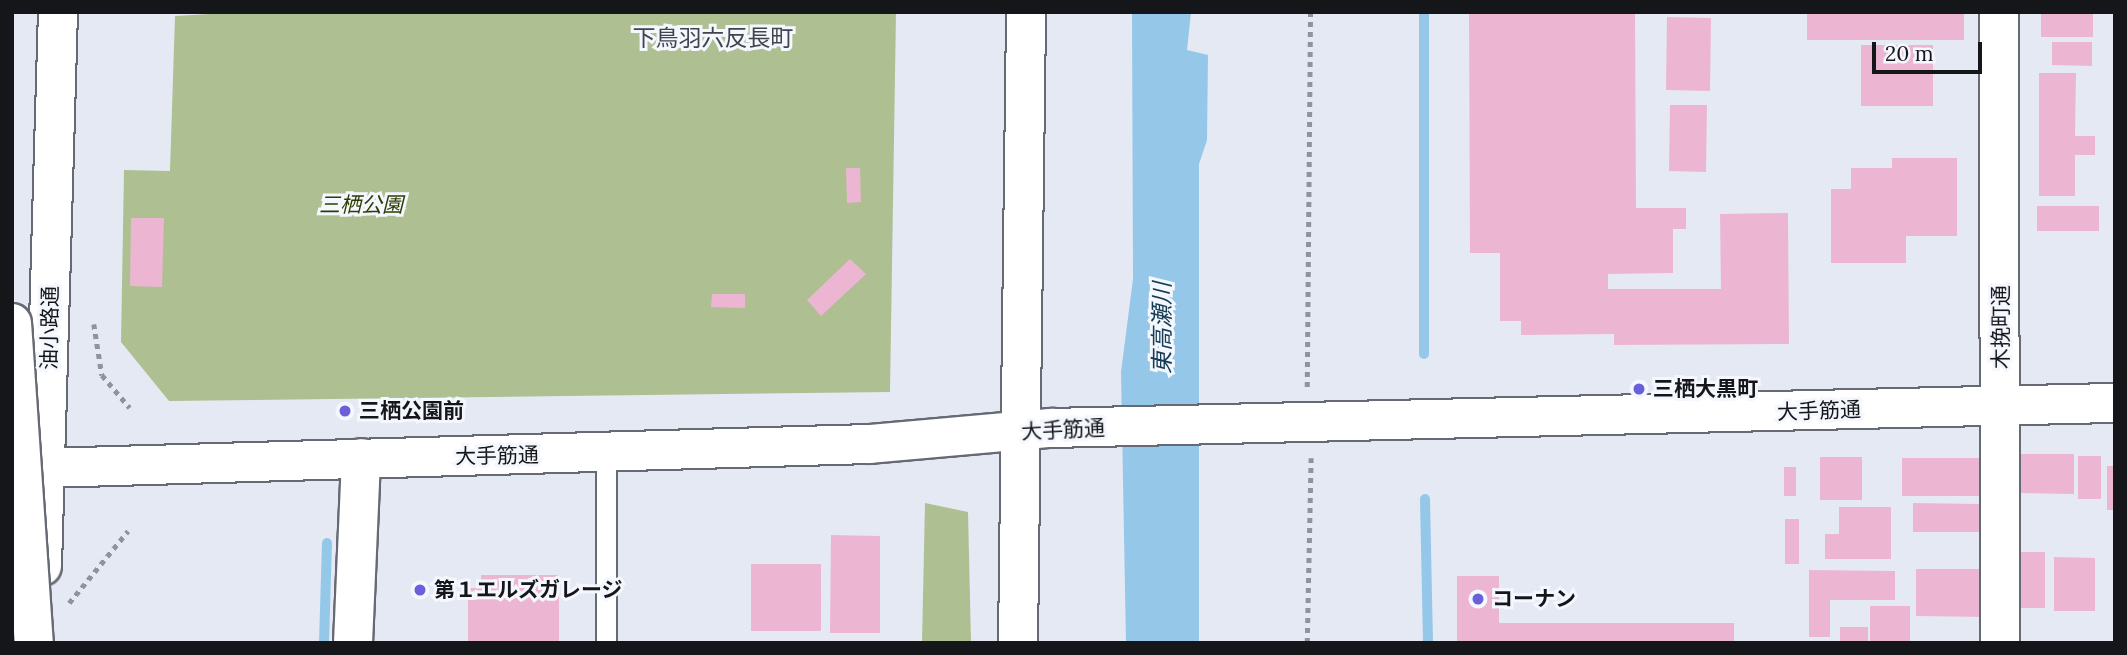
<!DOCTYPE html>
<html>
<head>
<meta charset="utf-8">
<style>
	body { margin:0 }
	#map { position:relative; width:2127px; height:655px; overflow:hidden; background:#e5e9f4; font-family:Lora,"Noto Sans JP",serif }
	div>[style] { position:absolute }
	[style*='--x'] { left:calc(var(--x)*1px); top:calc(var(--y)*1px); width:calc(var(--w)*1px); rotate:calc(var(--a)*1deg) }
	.green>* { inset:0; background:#aebf92 }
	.water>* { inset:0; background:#95c7e9 }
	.stream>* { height:10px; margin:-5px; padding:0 5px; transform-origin:5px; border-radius:5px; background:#95c7e9 }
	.building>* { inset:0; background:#ecb6d2 }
	.path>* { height:4.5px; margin-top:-2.25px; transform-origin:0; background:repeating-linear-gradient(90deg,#90939b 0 5px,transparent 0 10px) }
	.roads { filter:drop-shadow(2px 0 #666a73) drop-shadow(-2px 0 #666a73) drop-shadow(0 2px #666a73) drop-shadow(0 -2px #666a73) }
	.service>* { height:19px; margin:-9.5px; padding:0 9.5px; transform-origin:9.5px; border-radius:9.5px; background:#fff }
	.minor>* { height:38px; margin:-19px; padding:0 19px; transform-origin:19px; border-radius:19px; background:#fff }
	.tertiary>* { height:38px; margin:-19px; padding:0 19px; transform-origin:19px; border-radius:19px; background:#fff }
	.primary>* { height:38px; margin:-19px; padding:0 19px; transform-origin:19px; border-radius:19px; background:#fff }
	.bridges { filter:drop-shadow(2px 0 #666a73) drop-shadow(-2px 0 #666a73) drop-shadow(0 2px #666a73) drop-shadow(0 -2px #666a73) }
	.motorway-bridge>* { height:38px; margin:-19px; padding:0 19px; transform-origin:19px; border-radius:19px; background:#fff }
	.dots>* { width:19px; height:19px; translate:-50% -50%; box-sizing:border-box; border:4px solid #f4f7fd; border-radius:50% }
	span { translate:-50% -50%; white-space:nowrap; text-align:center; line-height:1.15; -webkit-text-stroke:6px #f4f7fd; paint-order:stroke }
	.park-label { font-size:21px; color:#2d3c02; font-style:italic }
	.street-label { font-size:21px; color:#141619 }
	.poi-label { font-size:21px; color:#141619; font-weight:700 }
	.left { translate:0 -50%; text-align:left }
	.neighbourhood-label { font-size:23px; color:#41444d }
	.water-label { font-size:23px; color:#153c54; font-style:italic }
	.frame { position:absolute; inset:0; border:14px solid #141619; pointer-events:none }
	.scale { position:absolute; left:1872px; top:42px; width:110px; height:32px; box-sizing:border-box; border:4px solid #141619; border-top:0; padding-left:9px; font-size:21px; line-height:24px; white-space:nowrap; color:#141619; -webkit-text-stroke:5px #f4f7fd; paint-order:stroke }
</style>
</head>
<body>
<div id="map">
	<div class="green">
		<i style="clip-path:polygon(245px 12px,896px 12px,890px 392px,169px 401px,121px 342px,124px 170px,170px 171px,175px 16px)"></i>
		<i style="clip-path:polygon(925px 503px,968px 512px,971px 643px,922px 643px)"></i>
	</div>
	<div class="water">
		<i style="clip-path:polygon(1132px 12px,1191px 12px,1187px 50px,1208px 55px,1207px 140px,1199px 164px,1199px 643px,1126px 643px,1121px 372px,1133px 279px)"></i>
	</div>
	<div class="stream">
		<i style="--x:1424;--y:12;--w:342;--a:90"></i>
		<i style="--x:1425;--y:499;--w:144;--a:88.8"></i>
		<i style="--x:324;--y:643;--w:100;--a:-88.3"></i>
	</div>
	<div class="building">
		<i style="clip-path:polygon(1469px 12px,1635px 12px,1636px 208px,1686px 208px,1686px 229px,1673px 229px,1673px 273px,1608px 274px,1608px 289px,1721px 289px,1720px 214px,1788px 213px,1789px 344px,1614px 345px,1614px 334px,1521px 335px,1521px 321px,1500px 321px,1500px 253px,1470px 253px)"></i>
		<i style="clip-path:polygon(1807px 12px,1964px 12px,1964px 40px,1807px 40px)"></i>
		<i style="clip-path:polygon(2041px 12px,2093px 12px,2093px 37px,2041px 37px)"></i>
		<i style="clip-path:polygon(1667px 17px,1711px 18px,1710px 91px,1666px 90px)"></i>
		<i style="clip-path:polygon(2052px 42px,2092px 42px,2092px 66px,2052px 65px)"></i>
		<i style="clip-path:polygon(1861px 45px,1933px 45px,1933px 106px,1861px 106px)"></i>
		<i style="clip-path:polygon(2039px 73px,2076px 73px,2075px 136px,2095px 136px,2095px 155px,2075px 155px,2075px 196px,2039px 196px)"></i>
		<i style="clip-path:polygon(1670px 105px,1707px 105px,1706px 172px,1669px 171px)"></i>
		<i style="clip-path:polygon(1892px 158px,1957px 158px,1957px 236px,1906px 236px,1906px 263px,1831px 263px,1831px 189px,1851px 189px,1851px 168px,1892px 168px)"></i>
		<i style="clip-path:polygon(846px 168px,860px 168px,861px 202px,847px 203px)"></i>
		<i style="clip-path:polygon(2037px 206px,2099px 206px,2099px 231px,2037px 231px)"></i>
		<i style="clip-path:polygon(131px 218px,164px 218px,162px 287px,130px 286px)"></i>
		<i style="clip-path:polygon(850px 259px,866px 274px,821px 316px,807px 300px)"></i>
		<i style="clip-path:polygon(712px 294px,745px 294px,745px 308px,711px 307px)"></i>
		<i style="clip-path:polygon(2021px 454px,2074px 454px,2074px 494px,2021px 493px)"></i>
		<i style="clip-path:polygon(2078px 456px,2101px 456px,2101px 499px,2078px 499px)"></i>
		<i style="clip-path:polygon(1820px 457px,1862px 457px,1862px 500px,1820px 500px)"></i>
		<i style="clip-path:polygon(1902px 458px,1980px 458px,1980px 496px,1902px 496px)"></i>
		<i style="clip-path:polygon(2107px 466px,2115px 466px,2115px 510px,2107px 510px)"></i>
		<i style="clip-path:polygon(1784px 467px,1796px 467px,1796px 496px,1784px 496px)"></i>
		<i style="clip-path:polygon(1913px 503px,1979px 504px,1979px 532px,1913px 532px)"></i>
		<i style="clip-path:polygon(1839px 507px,1891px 507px,1891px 559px,1825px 559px,1825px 534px,1839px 534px)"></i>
		<i style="clip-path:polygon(1785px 519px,1799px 519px,1799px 564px,1785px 564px)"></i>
		<i style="clip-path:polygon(831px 535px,880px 536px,880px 633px,830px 633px)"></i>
		<i style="clip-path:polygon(2019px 552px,2045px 552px,2045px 608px,2019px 608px)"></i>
		<i style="clip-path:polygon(2054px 557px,2095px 558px,2095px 611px,2054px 611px)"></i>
		<i style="clip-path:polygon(751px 564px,821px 564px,821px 631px,751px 631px)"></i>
		<i style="clip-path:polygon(1916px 569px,1988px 569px,1988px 617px,1916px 616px)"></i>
		<i style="clip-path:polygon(1809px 570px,1895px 571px,1895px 600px,1830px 600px,1830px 637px,1809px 637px)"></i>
		<i style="clip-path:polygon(481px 575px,559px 575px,559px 643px,468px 643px,468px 588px,481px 588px)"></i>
		<i style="clip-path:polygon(1457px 576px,1499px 576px,1499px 623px,1734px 623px,1734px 643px,1457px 643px)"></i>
		<i style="clip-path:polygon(1870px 606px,1910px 606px,1910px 643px,1870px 643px)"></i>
		<i style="clip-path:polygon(1840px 627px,1868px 627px,1868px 643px,1840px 643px)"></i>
	</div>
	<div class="path">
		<i style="--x:94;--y:324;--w:52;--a:81.1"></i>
		<i style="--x:102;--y:375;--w:43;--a:49.7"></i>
		<i style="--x:1307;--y:387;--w:375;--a:-89.5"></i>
		<i style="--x:69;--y:603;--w:93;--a:-50.7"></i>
		<i style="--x:1307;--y:643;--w:185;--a:-88.8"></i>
	</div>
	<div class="roads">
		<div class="service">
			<i style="--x:606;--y:643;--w:189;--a:-90"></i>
		</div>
		<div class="minor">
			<i style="--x:1999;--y:12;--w:631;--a:89.91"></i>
			<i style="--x:353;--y:643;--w:185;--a:-87.5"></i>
			<i style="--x:1018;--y:643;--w:631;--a:-89.27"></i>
		</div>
		<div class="tertiary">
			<i style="--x:42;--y:566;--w:554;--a:-88.35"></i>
		</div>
		<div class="primary">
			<i style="--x:12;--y:469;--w:858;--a:-1.67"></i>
			<i style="--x:870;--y:444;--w:182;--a:-5.1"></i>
			<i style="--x:1051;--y:428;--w:1064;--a:-1.35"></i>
		</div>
	</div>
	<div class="bridges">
		<div class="motorway-bridge">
			<i style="--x:12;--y:323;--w:321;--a:86.1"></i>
		</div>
	</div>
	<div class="dots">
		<i style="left:1639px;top:389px;background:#6a60da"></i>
		<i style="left:345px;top:411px;background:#6a60da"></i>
		<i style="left:420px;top:590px;background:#6a60da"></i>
		<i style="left:1478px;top:599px;background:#6a60da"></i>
	</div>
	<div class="park-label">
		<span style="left:361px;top:205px">三栖公園</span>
	</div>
	<div class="street-label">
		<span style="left:2001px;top:327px;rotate:-90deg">木挽町通</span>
		<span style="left:50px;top:328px;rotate:-89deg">油小路通</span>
		<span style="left:1819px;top:411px;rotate:-2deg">大手筋通</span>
		<span style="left:1063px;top:430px;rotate:-3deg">大手筋通</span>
		<span style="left:497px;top:456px;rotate:-1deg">大手筋通</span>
	</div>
	<div class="poi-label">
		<span class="left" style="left:1653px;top:389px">三栖大黒町</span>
		<span class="left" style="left:359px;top:411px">三栖公園前</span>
		<span class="left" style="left:434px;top:590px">第１エルズガレージ</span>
		<span class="left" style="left:1492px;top:599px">コーナン</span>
	</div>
	<div class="neighbourhood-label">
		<span style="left:713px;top:38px">下鳥羽六反長町</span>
	</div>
	<div class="water-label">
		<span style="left:1162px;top:328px;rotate:-90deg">東高瀬川</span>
	</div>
	<div class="frame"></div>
	<div class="scale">20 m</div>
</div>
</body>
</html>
